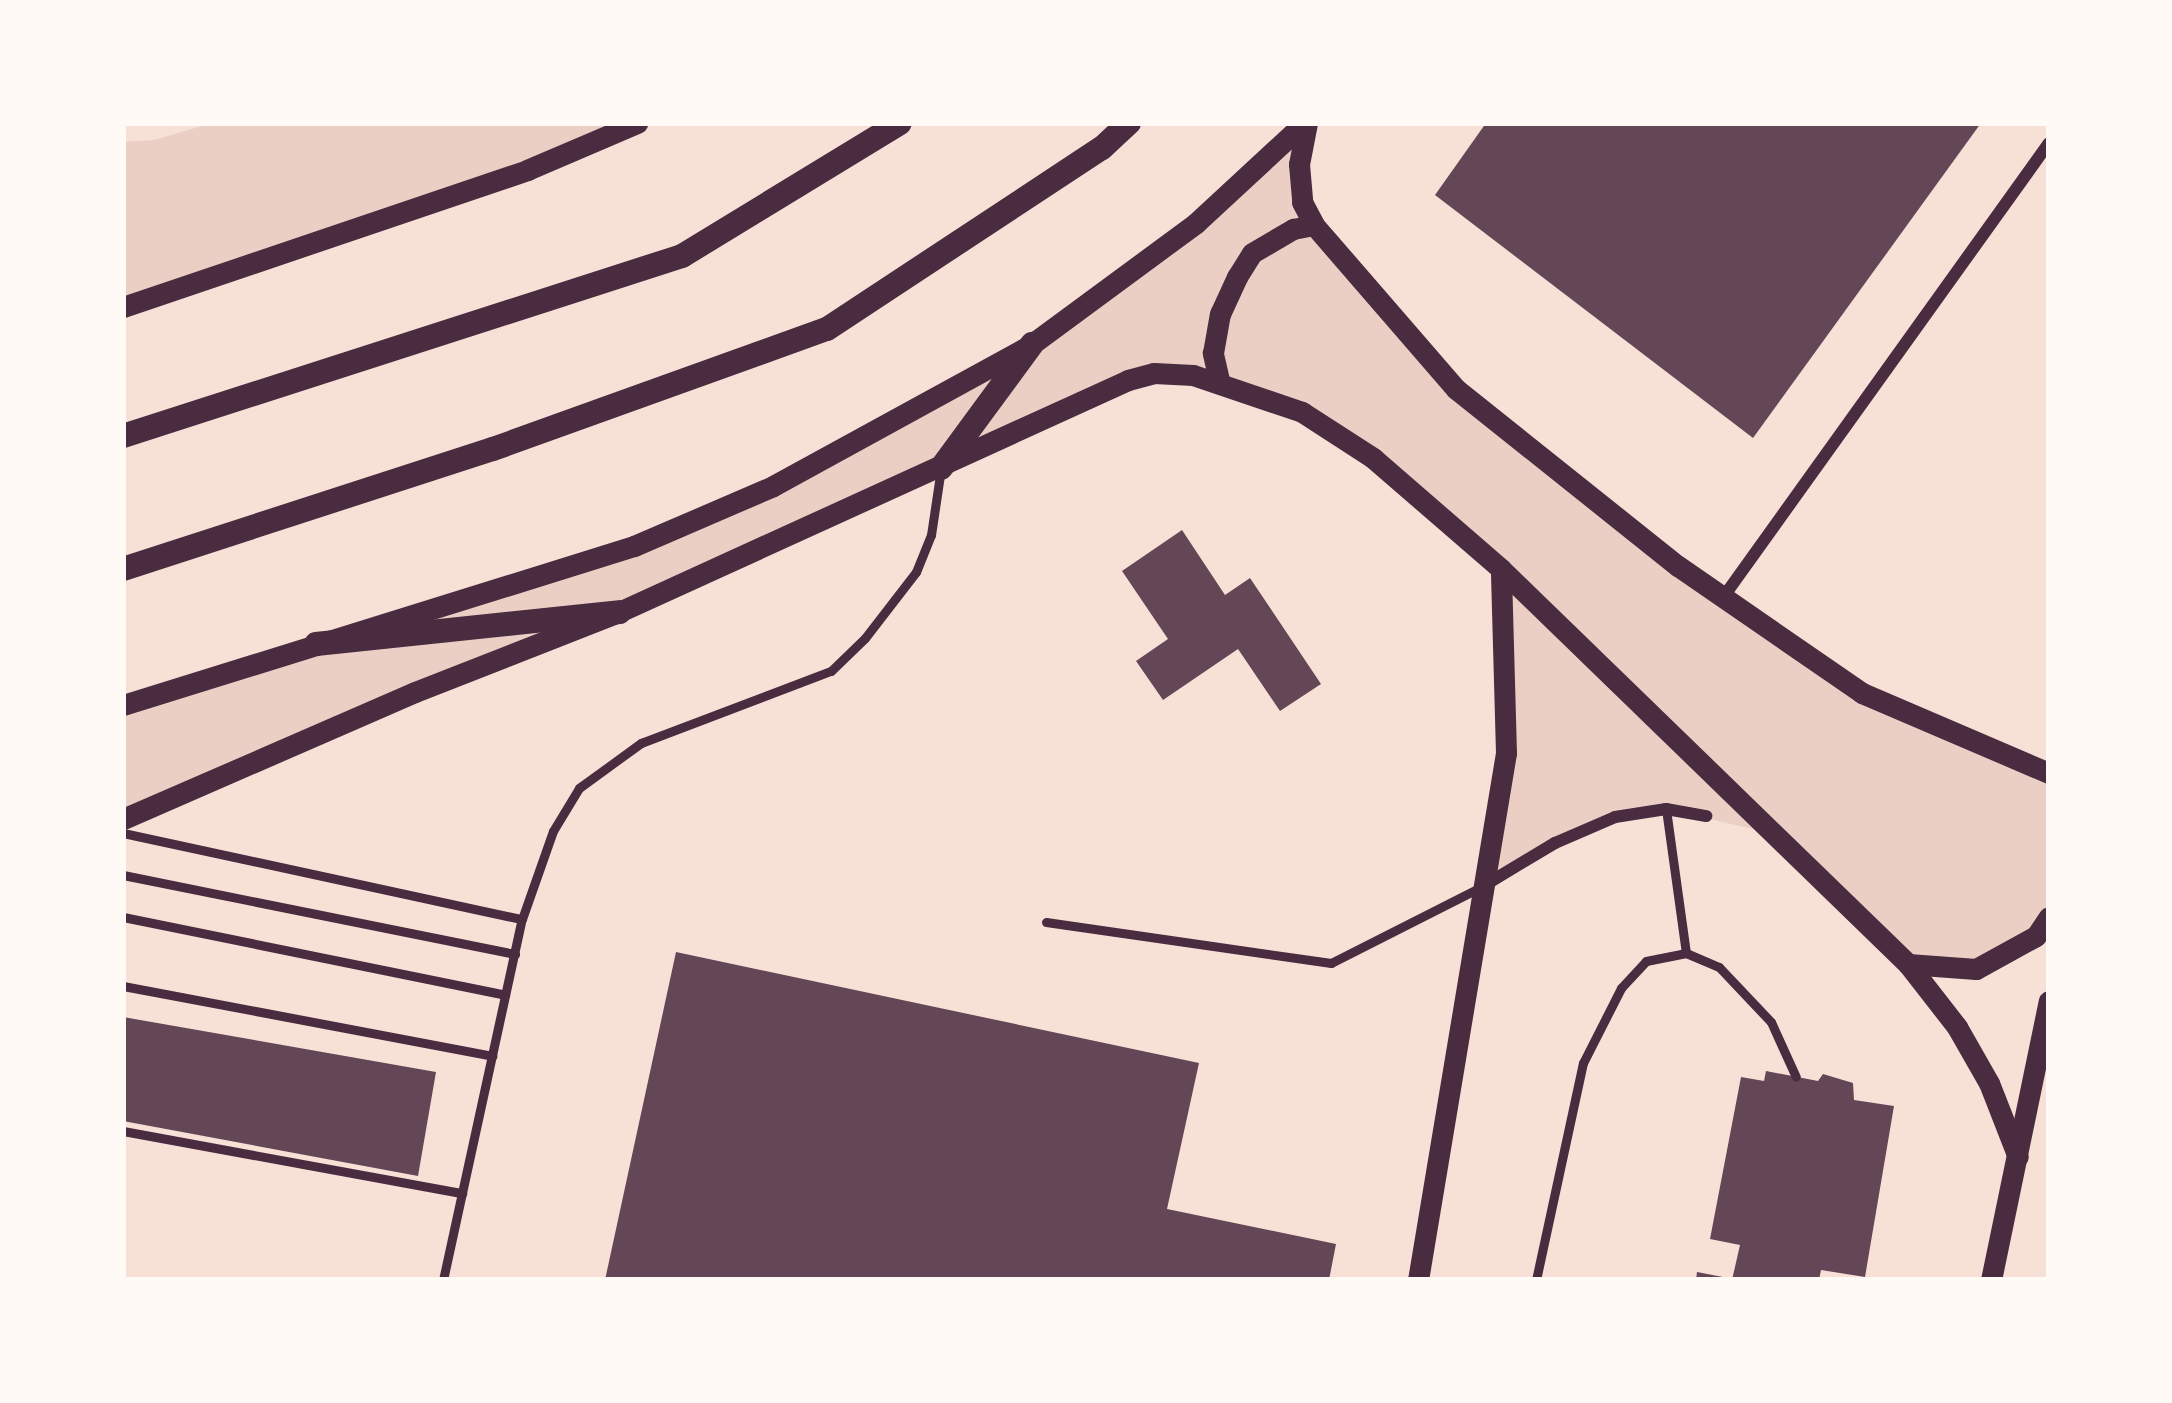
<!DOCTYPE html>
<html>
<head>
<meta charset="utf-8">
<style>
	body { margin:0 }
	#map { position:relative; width:2172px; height:1403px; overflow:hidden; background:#f7e1d7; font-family:Overpass,sans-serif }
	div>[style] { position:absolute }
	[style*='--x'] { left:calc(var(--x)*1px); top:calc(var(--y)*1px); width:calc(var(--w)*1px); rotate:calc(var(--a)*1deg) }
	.green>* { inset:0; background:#ebcfc5 }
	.building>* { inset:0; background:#644757 }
	.service>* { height:9px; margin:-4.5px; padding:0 4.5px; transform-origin:4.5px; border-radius:4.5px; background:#4a2c40 }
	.minor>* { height:12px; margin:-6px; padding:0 6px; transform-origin:6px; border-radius:6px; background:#4a2c40 }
	.tertiary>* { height:21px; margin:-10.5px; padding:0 10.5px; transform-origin:10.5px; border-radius:10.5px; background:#4a2c40 }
	.secondary>* { height:24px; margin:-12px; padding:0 12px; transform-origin:12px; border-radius:12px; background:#4a2c40 }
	span { translate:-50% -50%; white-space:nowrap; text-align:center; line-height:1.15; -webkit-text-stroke:9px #fffaf5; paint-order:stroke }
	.frame { position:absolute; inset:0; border:126px solid #fffaf5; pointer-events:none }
</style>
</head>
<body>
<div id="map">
	<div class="green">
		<i style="clip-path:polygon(212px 123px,637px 123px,123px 307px,123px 142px,154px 140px)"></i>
		<i style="clip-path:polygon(1304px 123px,1302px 202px,1456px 389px,1862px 693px,2049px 773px,2049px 917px,1976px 969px,1908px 964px,1770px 833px,1666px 809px,1615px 817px,1484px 885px,1506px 753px,1501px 569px,1302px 412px,1154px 373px,123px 819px,123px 705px,633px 547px,1032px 344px)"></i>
	</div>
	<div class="building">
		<i style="clip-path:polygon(1486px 123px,1981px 123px,1753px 438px,1435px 195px)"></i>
		<i style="clip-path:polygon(1182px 530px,1225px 595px,1250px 578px,1321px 684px,1280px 711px,1238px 649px,1163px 700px,1136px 661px,1168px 639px,1122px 571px)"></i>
		<i style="clip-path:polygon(676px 952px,1199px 1063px,1167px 1209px,1336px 1244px,1329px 1280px,605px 1280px)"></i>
		<i style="clip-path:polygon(123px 1017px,436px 1072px,418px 1176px,123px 1121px)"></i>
		<i style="clip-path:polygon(1766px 1071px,1818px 1081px,1823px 1074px,1853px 1083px,1854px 1100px,1894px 1106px,1865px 1277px,1821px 1270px,1819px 1280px,1732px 1280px,1740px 1245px,1710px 1239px,1741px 1077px,1764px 1081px)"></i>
		<i style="clip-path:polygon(1697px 1272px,1728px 1278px,1727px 1280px,1696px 1280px)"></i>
	</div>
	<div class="service">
		<i style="--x:1666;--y:809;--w:145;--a:82.1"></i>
		<i style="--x:123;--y:833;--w:408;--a:12.2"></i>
		<i style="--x:123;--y:875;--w:400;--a:11.4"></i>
		<i style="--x:123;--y:917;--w:390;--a:11.5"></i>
		<i style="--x:1046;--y:922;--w:288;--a:8.2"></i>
		<i style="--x:1331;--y:963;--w:166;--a:-26.9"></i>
		<i style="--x:123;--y:986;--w:376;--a:10.7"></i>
		<i style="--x:123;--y:1131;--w:345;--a:10.4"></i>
		<i style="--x:443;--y:1280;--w:370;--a:-77.7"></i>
		<i style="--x:522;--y:919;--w:93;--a:-70.6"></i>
		<i style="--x:553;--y:831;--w:50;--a:-58.8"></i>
		<i style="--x:579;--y:788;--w:77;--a:-36"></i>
		<i style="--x:641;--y:743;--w:203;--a:-20.8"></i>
		<i style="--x:831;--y:671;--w:47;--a:-44.1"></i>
		<i style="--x:865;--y:638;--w:83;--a:-52.3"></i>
		<i style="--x:916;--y:572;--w:40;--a:-68"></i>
		<i style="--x:931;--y:535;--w:68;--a:-81.5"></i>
		<i style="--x:1536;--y:1280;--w:222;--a:-77.8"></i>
		<i style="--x:1583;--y:1063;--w:84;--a:-63.1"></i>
		<i style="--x:1621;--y:988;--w:37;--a:-47"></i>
		<i style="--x:1646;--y:961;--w:41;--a:-11.3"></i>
		<i style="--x:1686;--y:953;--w:36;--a:23"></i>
		<i style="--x:1719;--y:967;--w:76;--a:46.6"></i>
		<i style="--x:1771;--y:1022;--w:60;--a:65.6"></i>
	</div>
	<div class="minor">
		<i style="--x:1722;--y:599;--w:561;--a:-54.36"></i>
		<i style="--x:1485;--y:885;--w:82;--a:-31"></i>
		<i style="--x:1555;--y:843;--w:65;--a:-23.4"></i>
		<i style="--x:1615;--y:817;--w:52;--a:-8.9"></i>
		<i style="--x:1666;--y:809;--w:41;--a:9.9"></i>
	</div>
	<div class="tertiary">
		<i style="--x:1307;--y:123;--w:42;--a:101"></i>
		<i style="--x:1299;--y:164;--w:38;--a:85"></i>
		<i style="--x:1302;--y:202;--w:26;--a:62"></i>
		<i style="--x:1314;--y:225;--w:217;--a:49.1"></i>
		<i style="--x:1456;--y:389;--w:284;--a:38.6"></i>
		<i style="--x:1678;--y:566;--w:224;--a:34.6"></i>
		<i style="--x:1862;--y:693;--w:203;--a:23.2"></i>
		<i style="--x:123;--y:307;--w:427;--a:-18.7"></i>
		<i style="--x:527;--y:170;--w:120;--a:-23.1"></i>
		<i style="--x:1219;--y:380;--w:28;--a:-103"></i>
		<i style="--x:1213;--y:353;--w:40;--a:-80"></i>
		<i style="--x:1220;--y:314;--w:41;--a:-65.3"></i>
		<i style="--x:1237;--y:277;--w:28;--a:-58"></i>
		<i style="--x:1252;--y:253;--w:48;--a:-30.3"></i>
		<i style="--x:1293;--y:229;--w:21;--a:-11"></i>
		<i style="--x:123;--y:705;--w:535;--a:-17.28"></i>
		<i style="--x:634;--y:546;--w:151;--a:-23.3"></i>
		<i style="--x:773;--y:486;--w:295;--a:-28.7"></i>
		<i style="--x:1032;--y:344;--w:204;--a:-36.4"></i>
		<i style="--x:1196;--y:223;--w:147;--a:-42.8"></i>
		<i style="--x:123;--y:819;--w:318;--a:-23.5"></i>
		<i style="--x:415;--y:692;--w:219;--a:-21.4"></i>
		<i style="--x:619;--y:612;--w:559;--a:-24.5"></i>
		<i style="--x:1128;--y:380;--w:27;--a:-15"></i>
		<i style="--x:1154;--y:373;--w:39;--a:3"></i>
		<i style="--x:1193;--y:375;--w:115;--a:18.7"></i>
		<i style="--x:1302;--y:412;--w:85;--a:32.9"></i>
		<i style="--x:1373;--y:458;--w:169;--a:40.9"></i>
		<i style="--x:1501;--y:569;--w:567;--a:44.14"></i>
		<i style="--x:1908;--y:964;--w:80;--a:52.1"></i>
		<i style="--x:1957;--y:1027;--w:64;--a:60.3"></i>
		<i style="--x:1989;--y:1083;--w:79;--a:68.6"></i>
		<i style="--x:1908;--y:964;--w:68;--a:4.2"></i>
		<i style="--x:1976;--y:969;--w:68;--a:-28.8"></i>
		<i style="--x:2036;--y:936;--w:23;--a:-56"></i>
		<i style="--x:1418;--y:1280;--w:534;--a:-80.52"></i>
		<i style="--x:1506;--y:753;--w:184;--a:-91.6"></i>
		<i style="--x:1991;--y:1280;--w:285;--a:-78.3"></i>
	</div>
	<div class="secondary">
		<i style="--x:123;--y:436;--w:587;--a:-17.85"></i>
		<i style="--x:682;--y:256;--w:255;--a:-31.4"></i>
		<i style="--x:941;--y:468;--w:154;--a:-53.7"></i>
		<i style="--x:123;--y:569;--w:389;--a:-18"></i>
		<i style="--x:493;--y:449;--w:355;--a:-19.8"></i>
		<i style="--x:827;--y:329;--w:329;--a:-33.4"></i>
		<i style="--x:1102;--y:148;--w:37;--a:-43"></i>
		<i style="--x:316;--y:644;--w:305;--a:-6"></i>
	</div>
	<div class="frame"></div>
</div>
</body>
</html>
